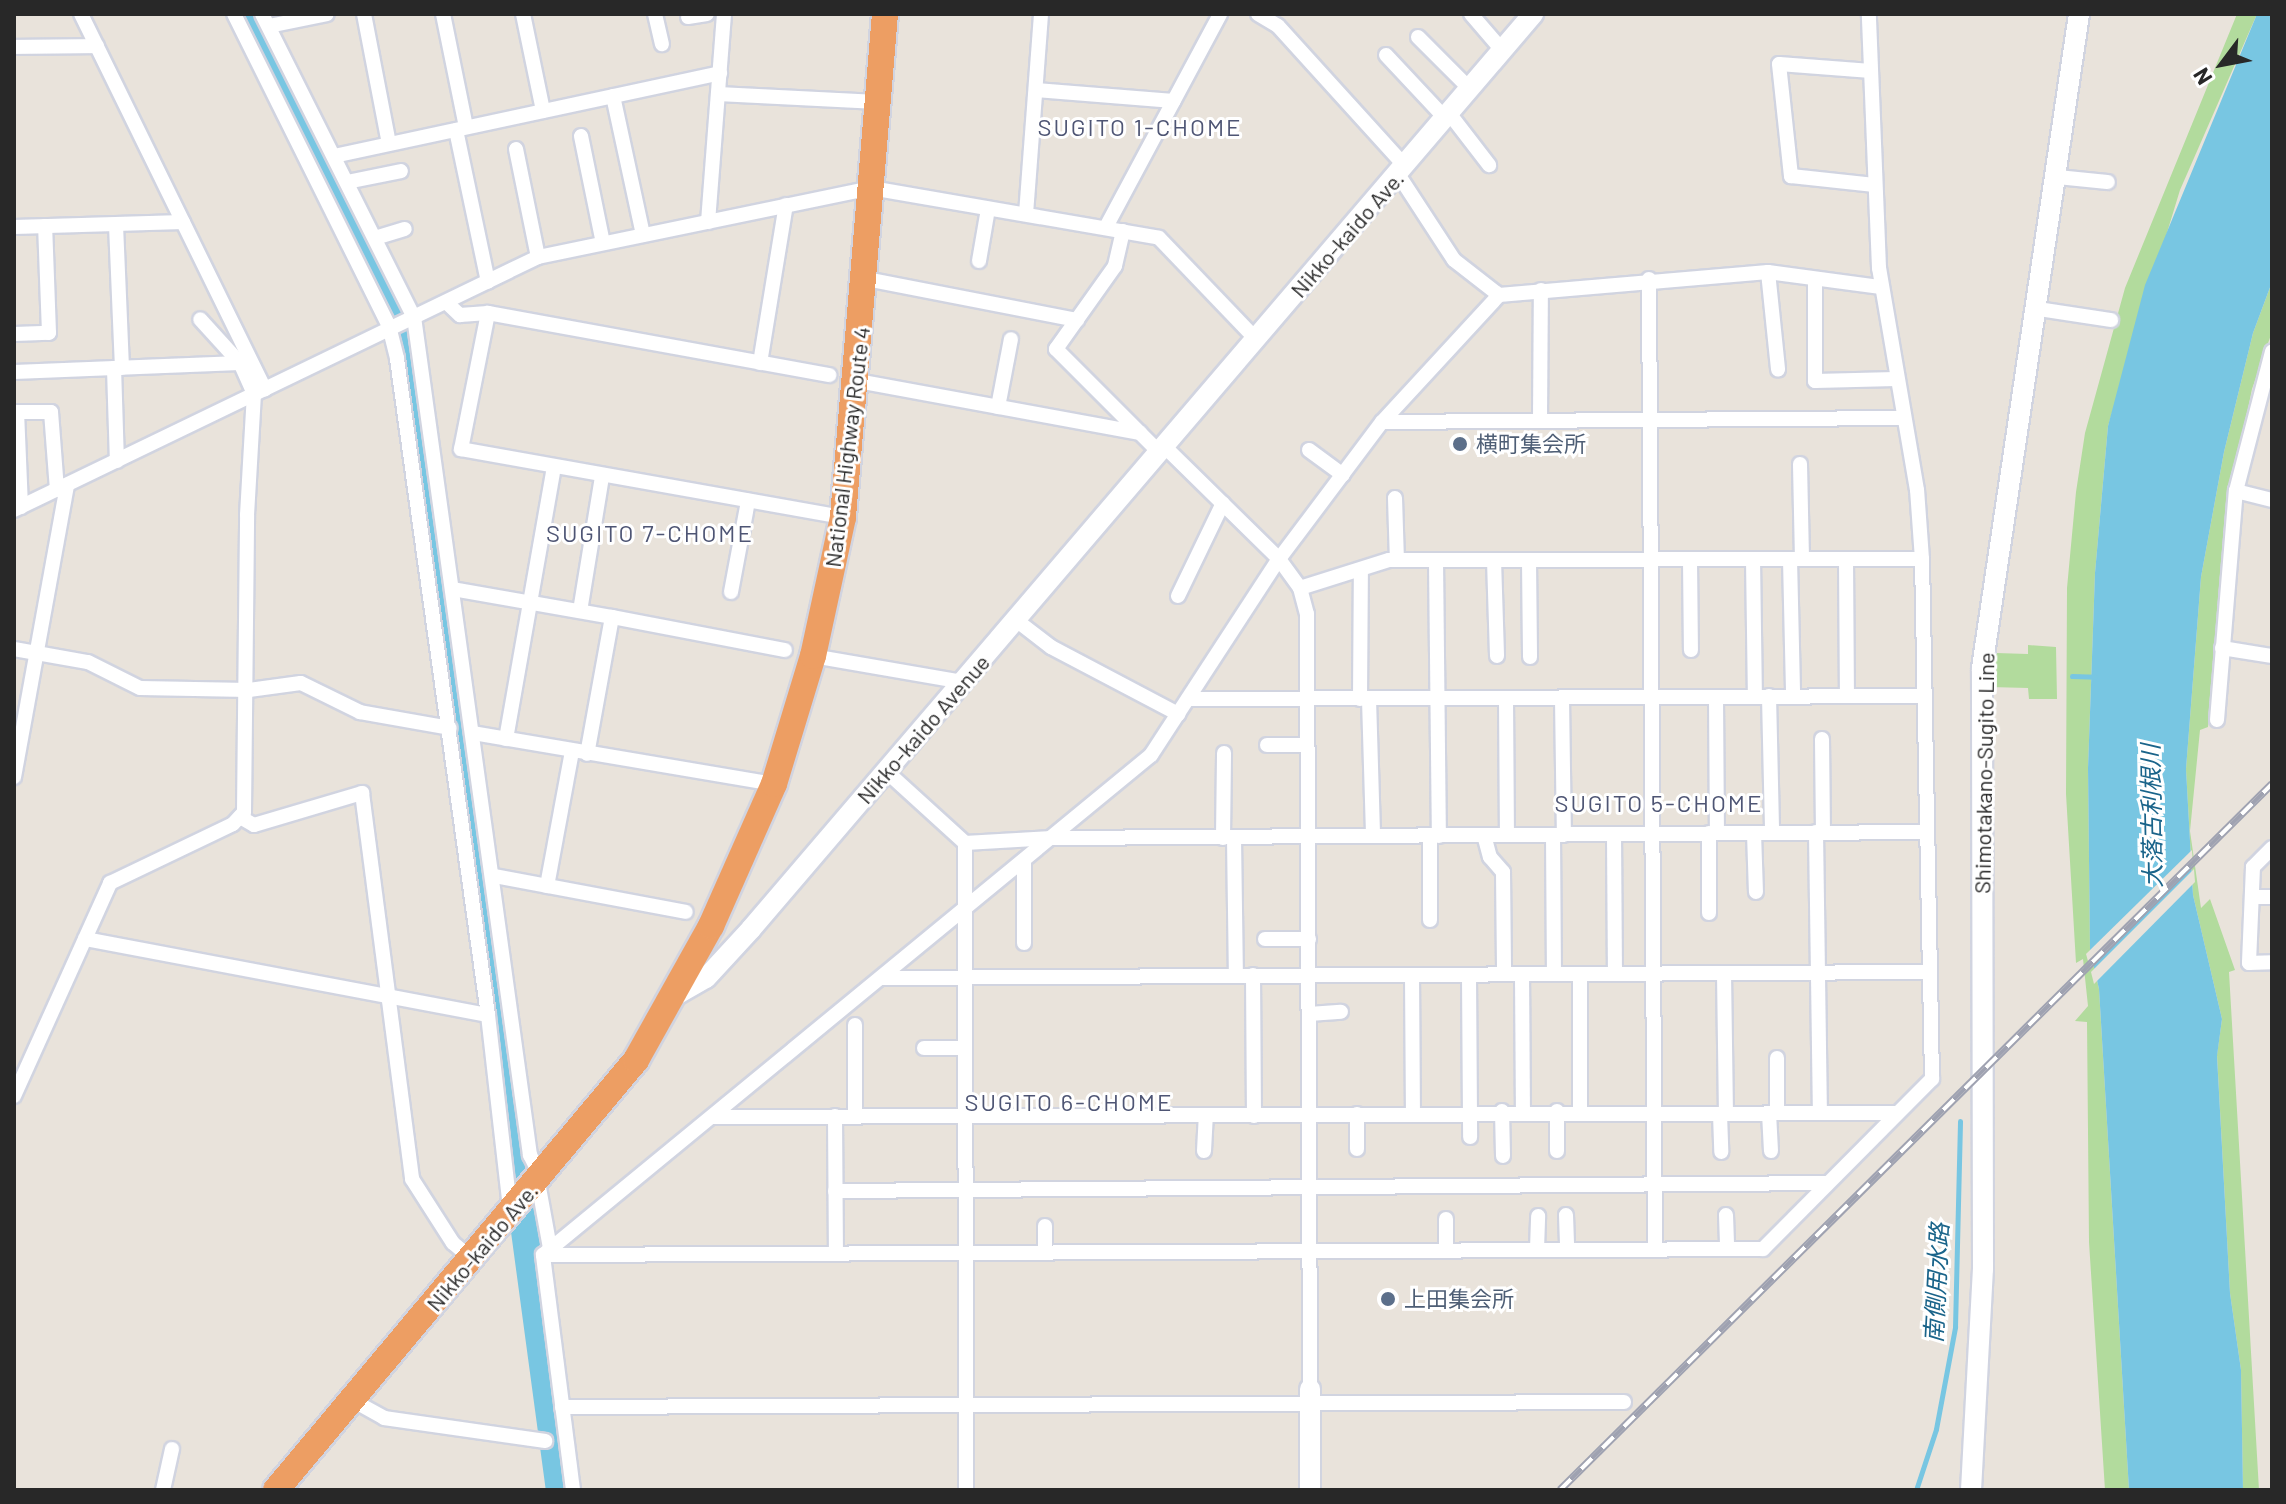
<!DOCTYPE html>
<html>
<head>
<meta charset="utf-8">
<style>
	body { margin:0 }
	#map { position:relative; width:2286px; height:1504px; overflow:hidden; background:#e9e3db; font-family:Barlow,"Noto Sans JP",sans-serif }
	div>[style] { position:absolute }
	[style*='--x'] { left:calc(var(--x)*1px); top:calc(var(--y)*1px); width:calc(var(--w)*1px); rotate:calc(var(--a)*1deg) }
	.green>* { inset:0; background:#b2db9d }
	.water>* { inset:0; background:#78c6e2 }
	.pier>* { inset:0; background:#e9e3db }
	.stream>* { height:5px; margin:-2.5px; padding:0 2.5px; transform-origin:2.5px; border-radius:2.5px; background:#78c6e2 }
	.river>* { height:32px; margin:-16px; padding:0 16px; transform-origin:16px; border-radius:16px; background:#78c6e2 }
	.roads { filter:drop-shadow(2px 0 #d1d4e0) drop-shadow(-2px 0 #d1d4e0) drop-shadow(0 2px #d1d4e0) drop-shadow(0 -2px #d1d4e0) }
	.street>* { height:14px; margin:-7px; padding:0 7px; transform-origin:7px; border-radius:7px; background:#fff }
	.secondary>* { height:20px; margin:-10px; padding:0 10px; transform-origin:10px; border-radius:10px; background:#fff }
	.highway>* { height:26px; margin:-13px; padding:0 13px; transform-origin:13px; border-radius:13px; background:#ed9e63 }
	.rail>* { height:8px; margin-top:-4px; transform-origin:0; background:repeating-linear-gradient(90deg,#fff 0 15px,#9fa2b1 0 30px); box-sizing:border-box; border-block:2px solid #9fa2b1 }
	.dots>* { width:22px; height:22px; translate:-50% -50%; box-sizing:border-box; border:4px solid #fff; border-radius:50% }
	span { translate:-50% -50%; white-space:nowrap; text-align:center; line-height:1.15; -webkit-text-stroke:6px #fff; paint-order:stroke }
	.street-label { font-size:22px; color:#282828 }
	.service-label { font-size:22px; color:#4e5e75 }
	.left { translate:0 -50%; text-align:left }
	.neighbourhood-label { font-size:24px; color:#4e5574; letter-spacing:2px }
	.water-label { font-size:24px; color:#1a648a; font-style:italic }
	.frame { position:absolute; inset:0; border:16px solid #282828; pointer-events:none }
	.north { position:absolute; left:2182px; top:24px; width:80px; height:80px; -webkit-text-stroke:6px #fff; paint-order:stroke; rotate:238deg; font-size:22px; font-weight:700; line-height:32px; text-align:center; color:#282828 }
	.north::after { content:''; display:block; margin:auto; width:28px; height:36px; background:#282828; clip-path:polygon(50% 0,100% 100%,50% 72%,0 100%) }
</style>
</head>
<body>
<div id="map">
	<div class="green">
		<i style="clip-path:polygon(2237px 14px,2257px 14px,2180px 190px,2108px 426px,2095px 573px,2088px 768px,2090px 950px,2099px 989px,2129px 1490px,2105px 1490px,2089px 1242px,2087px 1022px,2075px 1021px,2088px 1006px,2083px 959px,2076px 963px,2066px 794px,2067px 588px,2076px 492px,2085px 433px,2125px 288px)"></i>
		<i style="clip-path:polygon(2272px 282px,2272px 332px,2252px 389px,2232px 488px,2208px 727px,2200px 730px,2190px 831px,2201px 908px,2210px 899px,2235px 970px,2229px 972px,2259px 1490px,2243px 1490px,2241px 1370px,2230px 1293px,2217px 1055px,2222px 1019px,2193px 895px,2186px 769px,2201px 577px,2224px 452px,2253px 333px)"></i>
		<i style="clip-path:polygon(2028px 645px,2056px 647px,2057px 699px,2029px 699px,2028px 688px,1990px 687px,1996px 653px,2028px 654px)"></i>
	</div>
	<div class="water">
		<i style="clip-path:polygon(2257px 14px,2272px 14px,2272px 282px,2253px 333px,2224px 452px,2201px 577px,2186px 769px,2193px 895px,2222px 1019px,2217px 1056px,2230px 1293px,2241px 1370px,2243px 1490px,2129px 1490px,2099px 989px,2090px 950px,2088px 768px,2095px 573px,2108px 426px,2145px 285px)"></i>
	</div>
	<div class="pier">
		<i style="clip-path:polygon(2192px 850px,2193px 864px,2090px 968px,2086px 954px)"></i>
		<i style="clip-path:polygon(2194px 869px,2195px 882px,2094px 984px,2091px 972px)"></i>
	</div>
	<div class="stream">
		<i style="--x:2072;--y:676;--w:23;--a:2"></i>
		<i style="--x:1916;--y:1490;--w:64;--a:-71.8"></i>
		<i style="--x:1936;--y:1429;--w:104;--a:-79.4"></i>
		<i style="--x:1955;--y:1327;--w:206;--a:-88.6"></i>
	</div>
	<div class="river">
		<i style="--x:248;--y:14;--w:364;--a:64.1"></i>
		<i style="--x:407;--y:341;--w:1159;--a:82.32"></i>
	</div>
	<div class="roads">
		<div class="street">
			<i style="--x:81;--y:14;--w:418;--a:63.9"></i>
			<i style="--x:234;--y:14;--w:348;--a:63.6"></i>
			<i style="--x:389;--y:326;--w:34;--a:76"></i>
			<i style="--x:397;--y:359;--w:662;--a:82.1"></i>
			<i style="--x:488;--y:1015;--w:194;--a:83.5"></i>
			<i style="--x:262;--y:14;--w:339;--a:63.4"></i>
			<i style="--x:414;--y:317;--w:846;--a:82.12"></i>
			<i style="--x:530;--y:1155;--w:25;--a:63"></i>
			<i style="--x:364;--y:14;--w:132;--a:79.1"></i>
			<i style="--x:443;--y:14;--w:115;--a:78.5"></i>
			<i style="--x:523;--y:14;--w:99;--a:78.3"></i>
			<i style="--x:655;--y:14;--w:31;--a:77"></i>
			<i style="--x:1258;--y:14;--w:23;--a:31"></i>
			<i style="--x:1278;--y:26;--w:189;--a:47.8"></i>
			<i style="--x:1471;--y:14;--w:48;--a:49.3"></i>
			<i style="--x:688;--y:17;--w:19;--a:-9"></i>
			<i style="--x:269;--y:26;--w:59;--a:-11.7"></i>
			<i style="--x:1418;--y:37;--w:74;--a:45"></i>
			<i style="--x:14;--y:47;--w:83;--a:-0.7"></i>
			<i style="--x:1386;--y:55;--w:86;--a:46.9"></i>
			<i style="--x:1871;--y:71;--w:92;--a:-175.6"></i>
			<i style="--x:1779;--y:64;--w:113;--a:83.9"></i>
			<i style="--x:1791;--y:176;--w:84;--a:6.1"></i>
			<i style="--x:1036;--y:90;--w:138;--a:4.6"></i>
			<i style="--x:718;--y:94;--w:160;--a:2.9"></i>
			<i style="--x:613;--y:96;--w:142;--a:77.8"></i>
			<i style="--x:1449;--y:113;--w:66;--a:52.4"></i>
			<i style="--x:456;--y:130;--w:155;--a:78.1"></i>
			<i style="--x:581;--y:136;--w:109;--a:78.4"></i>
			<i style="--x:516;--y:149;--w:110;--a:78.5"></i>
			<i style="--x:334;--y:156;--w:395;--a:-12.1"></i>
			<i style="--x:2057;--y:177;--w:51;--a:5.6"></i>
			<i style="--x:347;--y:182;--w:55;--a:-11.5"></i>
			<i style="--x:1026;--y:214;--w:201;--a:-85.7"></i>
			<i style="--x:708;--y:222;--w:209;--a:-85.6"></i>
			<i style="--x:116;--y:225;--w:143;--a:87.6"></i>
			<i style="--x:14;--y:227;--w:169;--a:-1.7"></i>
			<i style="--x:1106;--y:227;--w:242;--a:-61.8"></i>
			<i style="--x:1123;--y:231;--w:36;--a:103"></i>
			<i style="--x:1115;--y:266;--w:102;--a:125.4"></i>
			<i style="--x:1056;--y:349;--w:146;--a:45"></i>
			<i style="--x:375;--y:238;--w:31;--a:-17"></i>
			<i style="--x:979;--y:261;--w:53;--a:-80.2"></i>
			<i style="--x:1768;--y:272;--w:98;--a:84.1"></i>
			<i style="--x:866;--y:279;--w:215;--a:11"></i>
			<i style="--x:1649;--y:279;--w:969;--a:89.65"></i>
			<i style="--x:1815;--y:281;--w:100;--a:90"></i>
			<i style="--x:1815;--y:381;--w:81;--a:-1.4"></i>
			<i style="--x:1499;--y:295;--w:270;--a:-4.9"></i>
			<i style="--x:1768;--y:272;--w:114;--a:7.6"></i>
			<i style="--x:447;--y:303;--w:18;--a:43"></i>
			<i style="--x:460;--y:315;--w:28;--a:-4"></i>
			<i style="--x:488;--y:313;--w:347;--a:10.3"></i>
			<i style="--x:2038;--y:309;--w:74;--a:8.6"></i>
			<i style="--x:488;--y:313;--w:139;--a:101.2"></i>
			<i style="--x:461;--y:449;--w:388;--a:10.1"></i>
			<i style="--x:14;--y:334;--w:35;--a:-2"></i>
			<i style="--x:49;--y:333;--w:107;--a:-92.1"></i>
			<i style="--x:760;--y:363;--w:160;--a:-80.7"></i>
			<i style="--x:114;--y:368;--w:93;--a:88.2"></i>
			<i style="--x:14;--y:372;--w:226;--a:-2.3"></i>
			<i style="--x:857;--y:381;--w:288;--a:10.4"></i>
			<i style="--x:998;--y:407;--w:69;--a:-79.2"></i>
			<i style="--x:1540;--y:420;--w:130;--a:-89.6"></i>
			<i style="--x:1382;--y:422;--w:522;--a:-0.44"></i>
			<i style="--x:1164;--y:446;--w:161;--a:44.5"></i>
			<i style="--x:1279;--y:559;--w:36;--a:54"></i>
			<i style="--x:1300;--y:588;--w:27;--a:75"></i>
			<i style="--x:1307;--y:614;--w:775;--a:89.78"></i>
			<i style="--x:1309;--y:450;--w:42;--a:36.3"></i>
			<i style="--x:1800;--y:464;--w:95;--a:88.8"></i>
			<i style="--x:2236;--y:491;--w:37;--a:14"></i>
			<i style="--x:1395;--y:498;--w:62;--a:88.2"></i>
			<i style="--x:21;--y:507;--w:95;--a:-92.4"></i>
			<i style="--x:17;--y:412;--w:34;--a:0"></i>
			<i style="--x:51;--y:412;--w:78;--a:85.6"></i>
			<i style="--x:14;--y:510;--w:582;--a:-25.77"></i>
			<i style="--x:538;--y:257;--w:340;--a:-11.7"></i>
			<i style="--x:871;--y:188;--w:292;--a:9.8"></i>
			<i style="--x:1159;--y:238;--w:140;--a:46.2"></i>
			<i style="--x:1753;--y:559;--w:138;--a:89.2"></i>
			<i style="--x:1790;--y:559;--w:137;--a:88.7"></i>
			<i style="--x:1846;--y:559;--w:137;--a:89.6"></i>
			<i style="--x:1436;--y:560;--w:276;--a:89.4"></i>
			<i style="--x:1494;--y:560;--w:96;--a:88.2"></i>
			<i style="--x:1529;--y:560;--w:97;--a:89.4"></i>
			<i style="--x:1690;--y:560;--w:90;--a:89.4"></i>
			<i style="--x:1300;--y:588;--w:93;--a:-17.5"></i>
			<i style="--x:1389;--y:560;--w:533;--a:-0.11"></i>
			<i style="--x:1922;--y:559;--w:69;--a:-94.1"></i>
			<i style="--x:1917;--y:490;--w:225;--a:-99.7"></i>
			<i style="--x:1879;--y:268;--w:254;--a:-92.3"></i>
			<i style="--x:453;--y:589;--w:161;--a:10"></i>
			<i style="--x:612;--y:617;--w:139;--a:100.3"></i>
			<i style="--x:731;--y:592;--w:93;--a:-79.4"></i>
			<i style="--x:1178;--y:596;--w:103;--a:-64.2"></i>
			<i style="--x:580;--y:611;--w:137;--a:-80.7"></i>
			<i style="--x:612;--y:617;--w:176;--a:10.8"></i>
			<i style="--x:1016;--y:620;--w:44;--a:37.6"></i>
			<i style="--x:1051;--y:647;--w:144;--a:27.8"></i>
			<i style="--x:2222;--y:648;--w:51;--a:9.1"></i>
			<i style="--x:14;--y:649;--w:75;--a:10"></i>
			<i style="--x:88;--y:662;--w:58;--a:26.6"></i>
			<i style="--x:140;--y:688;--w:109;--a:1.1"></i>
			<i style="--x:249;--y:690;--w:52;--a:-7.7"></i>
			<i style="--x:301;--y:683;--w:66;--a:26.2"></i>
			<i style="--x:360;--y:712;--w:91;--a:10.1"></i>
			<i style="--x:813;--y:656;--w:152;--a:9.8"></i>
			<i style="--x:1769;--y:696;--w:137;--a:88.7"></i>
			<i style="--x:1716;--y:697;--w:136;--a:89.6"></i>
			<i style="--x:1506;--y:698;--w:137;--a:89.6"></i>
			<i style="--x:1562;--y:698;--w:137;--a:89.2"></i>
			<i style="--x:1188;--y:699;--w:736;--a:-0.23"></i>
			<i style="--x:1360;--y:699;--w:129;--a:-89.6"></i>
			<i style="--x:1369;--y:699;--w:137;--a:88.3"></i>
			<i style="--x:2217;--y:720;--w:230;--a:-85.3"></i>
			<i style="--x:2236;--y:491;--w:144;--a:-75.5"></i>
			<i style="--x:473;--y:733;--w:305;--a:9.6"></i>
			<i style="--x:506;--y:739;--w:276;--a:-80"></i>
			<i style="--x:1822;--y:739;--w:94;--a:89.4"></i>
			<i style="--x:1267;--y:745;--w:40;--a:0"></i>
			<i style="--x:886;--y:771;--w:107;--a:42.3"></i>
			<i style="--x:965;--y:843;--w:87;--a:-3.3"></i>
			<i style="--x:1052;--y:838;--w:873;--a:-0.39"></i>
			<i style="--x:14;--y:777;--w:297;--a:-79.7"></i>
			<i style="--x:240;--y:817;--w:16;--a:30"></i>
			<i style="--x:254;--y:825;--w:113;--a:-16.5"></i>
			<i style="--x:362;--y:793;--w:389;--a:82.6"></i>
			<i style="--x:412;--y:1179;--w:76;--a:57.4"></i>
			<i style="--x:453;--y:1243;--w:25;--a:40"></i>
			<i style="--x:1816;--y:832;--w:280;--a:89.2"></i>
			<i style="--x:1709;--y:833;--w:80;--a:90"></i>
			<i style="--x:1754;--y:833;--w:59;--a:88.1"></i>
			<i style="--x:1614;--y:834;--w:140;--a:89.6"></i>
			<i style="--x:1484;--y:835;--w:23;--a:75"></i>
			<i style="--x:1490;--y:857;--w:20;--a:49"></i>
			<i style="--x:1503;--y:872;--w:102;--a:89.4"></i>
			<i style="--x:1553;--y:835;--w:139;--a:89.6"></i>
			<i style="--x:1223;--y:838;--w:85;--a:-89.3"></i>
			<i style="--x:1234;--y:838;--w:137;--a:89.2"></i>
			<i style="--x:965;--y:843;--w:647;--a:89.91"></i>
			<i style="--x:2272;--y:848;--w:27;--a:135"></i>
			<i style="--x:2253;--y:867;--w:96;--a:92.4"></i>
			<i style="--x:2249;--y:963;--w:23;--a:-2"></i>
			<i style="--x:494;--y:876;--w:195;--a:10.6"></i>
			<i style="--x:547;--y:886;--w:137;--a:-79.5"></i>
			<i style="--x:2254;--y:897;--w:18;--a:0"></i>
			<i style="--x:1430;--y:920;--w:84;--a:-90"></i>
			<i style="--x:85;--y:939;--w:410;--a:10.7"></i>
			<i style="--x:1265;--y:939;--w:44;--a:0"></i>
			<i style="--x:1024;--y:943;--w:81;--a:-90"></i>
			<i style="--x:1724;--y:973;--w:141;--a:89.2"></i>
			<i style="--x:1522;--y:974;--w:137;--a:89.6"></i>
			<i style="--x:1253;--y:975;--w:141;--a:89.6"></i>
			<i style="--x:1412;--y:975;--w:138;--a:89.6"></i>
			<i style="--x:1469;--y:975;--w:162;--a:89.6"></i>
			<i style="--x:881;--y:978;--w:1049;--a:-0.33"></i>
			<i style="--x:1309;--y:1014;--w:32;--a:-4"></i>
			<i style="--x:924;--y:1048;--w:39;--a:0"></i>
			<i style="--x:1777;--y:1058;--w:55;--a:90"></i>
			<i style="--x:14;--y:1096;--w:234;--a:-65.7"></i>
			<i style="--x:110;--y:883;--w:136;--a:-25.6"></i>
			<i style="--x:233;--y:824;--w:16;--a:-47"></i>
			<i style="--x:244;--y:812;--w:297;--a:-89.4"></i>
			<i style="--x:247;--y:515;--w:121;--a:-86.7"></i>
			<i style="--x:254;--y:394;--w:34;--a:-114"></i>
			<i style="--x:240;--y:363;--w:59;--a:-132.3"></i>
			<i style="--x:1502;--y:1111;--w:45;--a:88.7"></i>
			<i style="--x:1580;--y:1111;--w:137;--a:-90"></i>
			<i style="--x:1769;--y:1113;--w:38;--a:87"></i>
			<i style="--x:1720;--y:1114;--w:38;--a:88"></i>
			<i style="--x:835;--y:1116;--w:136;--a:89.6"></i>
			<i style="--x:855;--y:1116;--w:91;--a:-90"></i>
			<i style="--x:712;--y:1117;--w:1184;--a:-0.19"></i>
			<i style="--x:1357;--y:1149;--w:35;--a:-90"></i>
			<i style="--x:1204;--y:1151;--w:35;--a:-87"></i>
			<i style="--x:1557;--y:1151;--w:40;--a:-90"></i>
			<i style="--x:538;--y:1182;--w:67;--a:79.7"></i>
			<i style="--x:835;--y:1191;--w:991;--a:-0.46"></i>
			<i style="--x:1566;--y:1215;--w:34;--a:88"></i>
			<i style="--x:1726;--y:1215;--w:34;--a:88"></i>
			<i style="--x:1045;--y:1226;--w:25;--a:90"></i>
			<i style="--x:1446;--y:1249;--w:30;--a:-90"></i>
			<i style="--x:1537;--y:1249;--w:33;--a:-88"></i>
			<i style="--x:543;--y:1255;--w:1220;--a:-0.28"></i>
			<i style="--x:1763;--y:1249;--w:240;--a:-45.2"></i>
			<i style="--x:1932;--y:1079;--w:520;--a:-91.1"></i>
			<i style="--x:352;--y:1400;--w:37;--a:29"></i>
			<i style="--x:384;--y:1418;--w:163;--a:8.1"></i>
			<i style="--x:562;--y:1407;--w:1062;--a:-0.27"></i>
			<i style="--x:163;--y:1490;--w:42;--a:-77.6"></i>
			<i style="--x:573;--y:1490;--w:237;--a:-97.3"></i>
			<i style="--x:543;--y:1255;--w:787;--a:-39.43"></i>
			<i style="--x:1151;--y:755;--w:234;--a:-56.9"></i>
			<i style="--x:1279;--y:559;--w:171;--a:-53.1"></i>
			<i style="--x:1382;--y:422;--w:173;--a:-47.3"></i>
			<i style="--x:1499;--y:295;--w:57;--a:-142.1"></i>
			<i style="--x:1454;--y:260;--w:103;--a:-123.1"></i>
		</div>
		<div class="secondary">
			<i style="--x:676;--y:995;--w:34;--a:-30"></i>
			<i style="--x:706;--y:978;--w:67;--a:-47.4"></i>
			<i style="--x:751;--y:929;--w:1204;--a:-49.48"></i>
			<i style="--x:1310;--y:1389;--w:101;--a:90"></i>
			<i style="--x:1971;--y:1490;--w:221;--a:-86.9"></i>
			<i style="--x:1983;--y:1269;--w:601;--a:-90.1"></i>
			<i style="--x:1982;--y:668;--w:661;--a:-81.56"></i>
		</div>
		<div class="highway">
			<i style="--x:276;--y:1490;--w:561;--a:-50.06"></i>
			<i style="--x:636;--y:1060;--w:154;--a:-60.8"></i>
			<i style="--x:711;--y:926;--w:155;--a:-66.1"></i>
			<i style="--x:774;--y:784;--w:134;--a:-73.1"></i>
			<i style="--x:813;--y:656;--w:142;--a:-77.8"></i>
			<i style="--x:843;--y:517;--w:505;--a:-85.23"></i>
		</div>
	</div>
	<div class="rail">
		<i style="--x:1560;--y:1490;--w:1003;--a:-44.76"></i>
	</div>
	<div class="dots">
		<i style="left:1460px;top:444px;background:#5c6f8a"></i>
		<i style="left:1388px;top:1299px;background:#5c6f8a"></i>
	</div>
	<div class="street-label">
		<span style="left:1347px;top:234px;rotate:-49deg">Nikko-kaido Ave.</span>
		<span style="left:847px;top:447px;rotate:-83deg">National Highway Route 4</span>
		<span style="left:923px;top:729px;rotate:-49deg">Nikko-kaido Avenue</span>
		<span style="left:1984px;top:773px;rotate:-89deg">Shimotakano-Sugito Line</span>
		<span style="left:482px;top:1247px;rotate:-50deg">Nikko-kaido Ave.</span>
	</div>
	<div class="service-label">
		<span class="left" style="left:1476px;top:444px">横町集会所</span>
		<span class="left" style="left:1404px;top:1299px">上田集会所</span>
	</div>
	<div class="neighbourhood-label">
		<span style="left:1140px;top:127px">SUGITO 1-CHOME</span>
		<span style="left:650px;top:533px">SUGITO 7-CHOME</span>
		<span style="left:1659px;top:803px">SUGITO 5-CHOME</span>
		<span style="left:1069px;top:1102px">SUGITO 6-CHOME</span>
	</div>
	<div class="water-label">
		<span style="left:2151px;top:816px;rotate:-91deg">大落古利根川</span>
		<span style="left:1936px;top:1283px;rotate:-87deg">南側用水路</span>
	</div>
	<div class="frame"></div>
	<div class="north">N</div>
</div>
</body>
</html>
